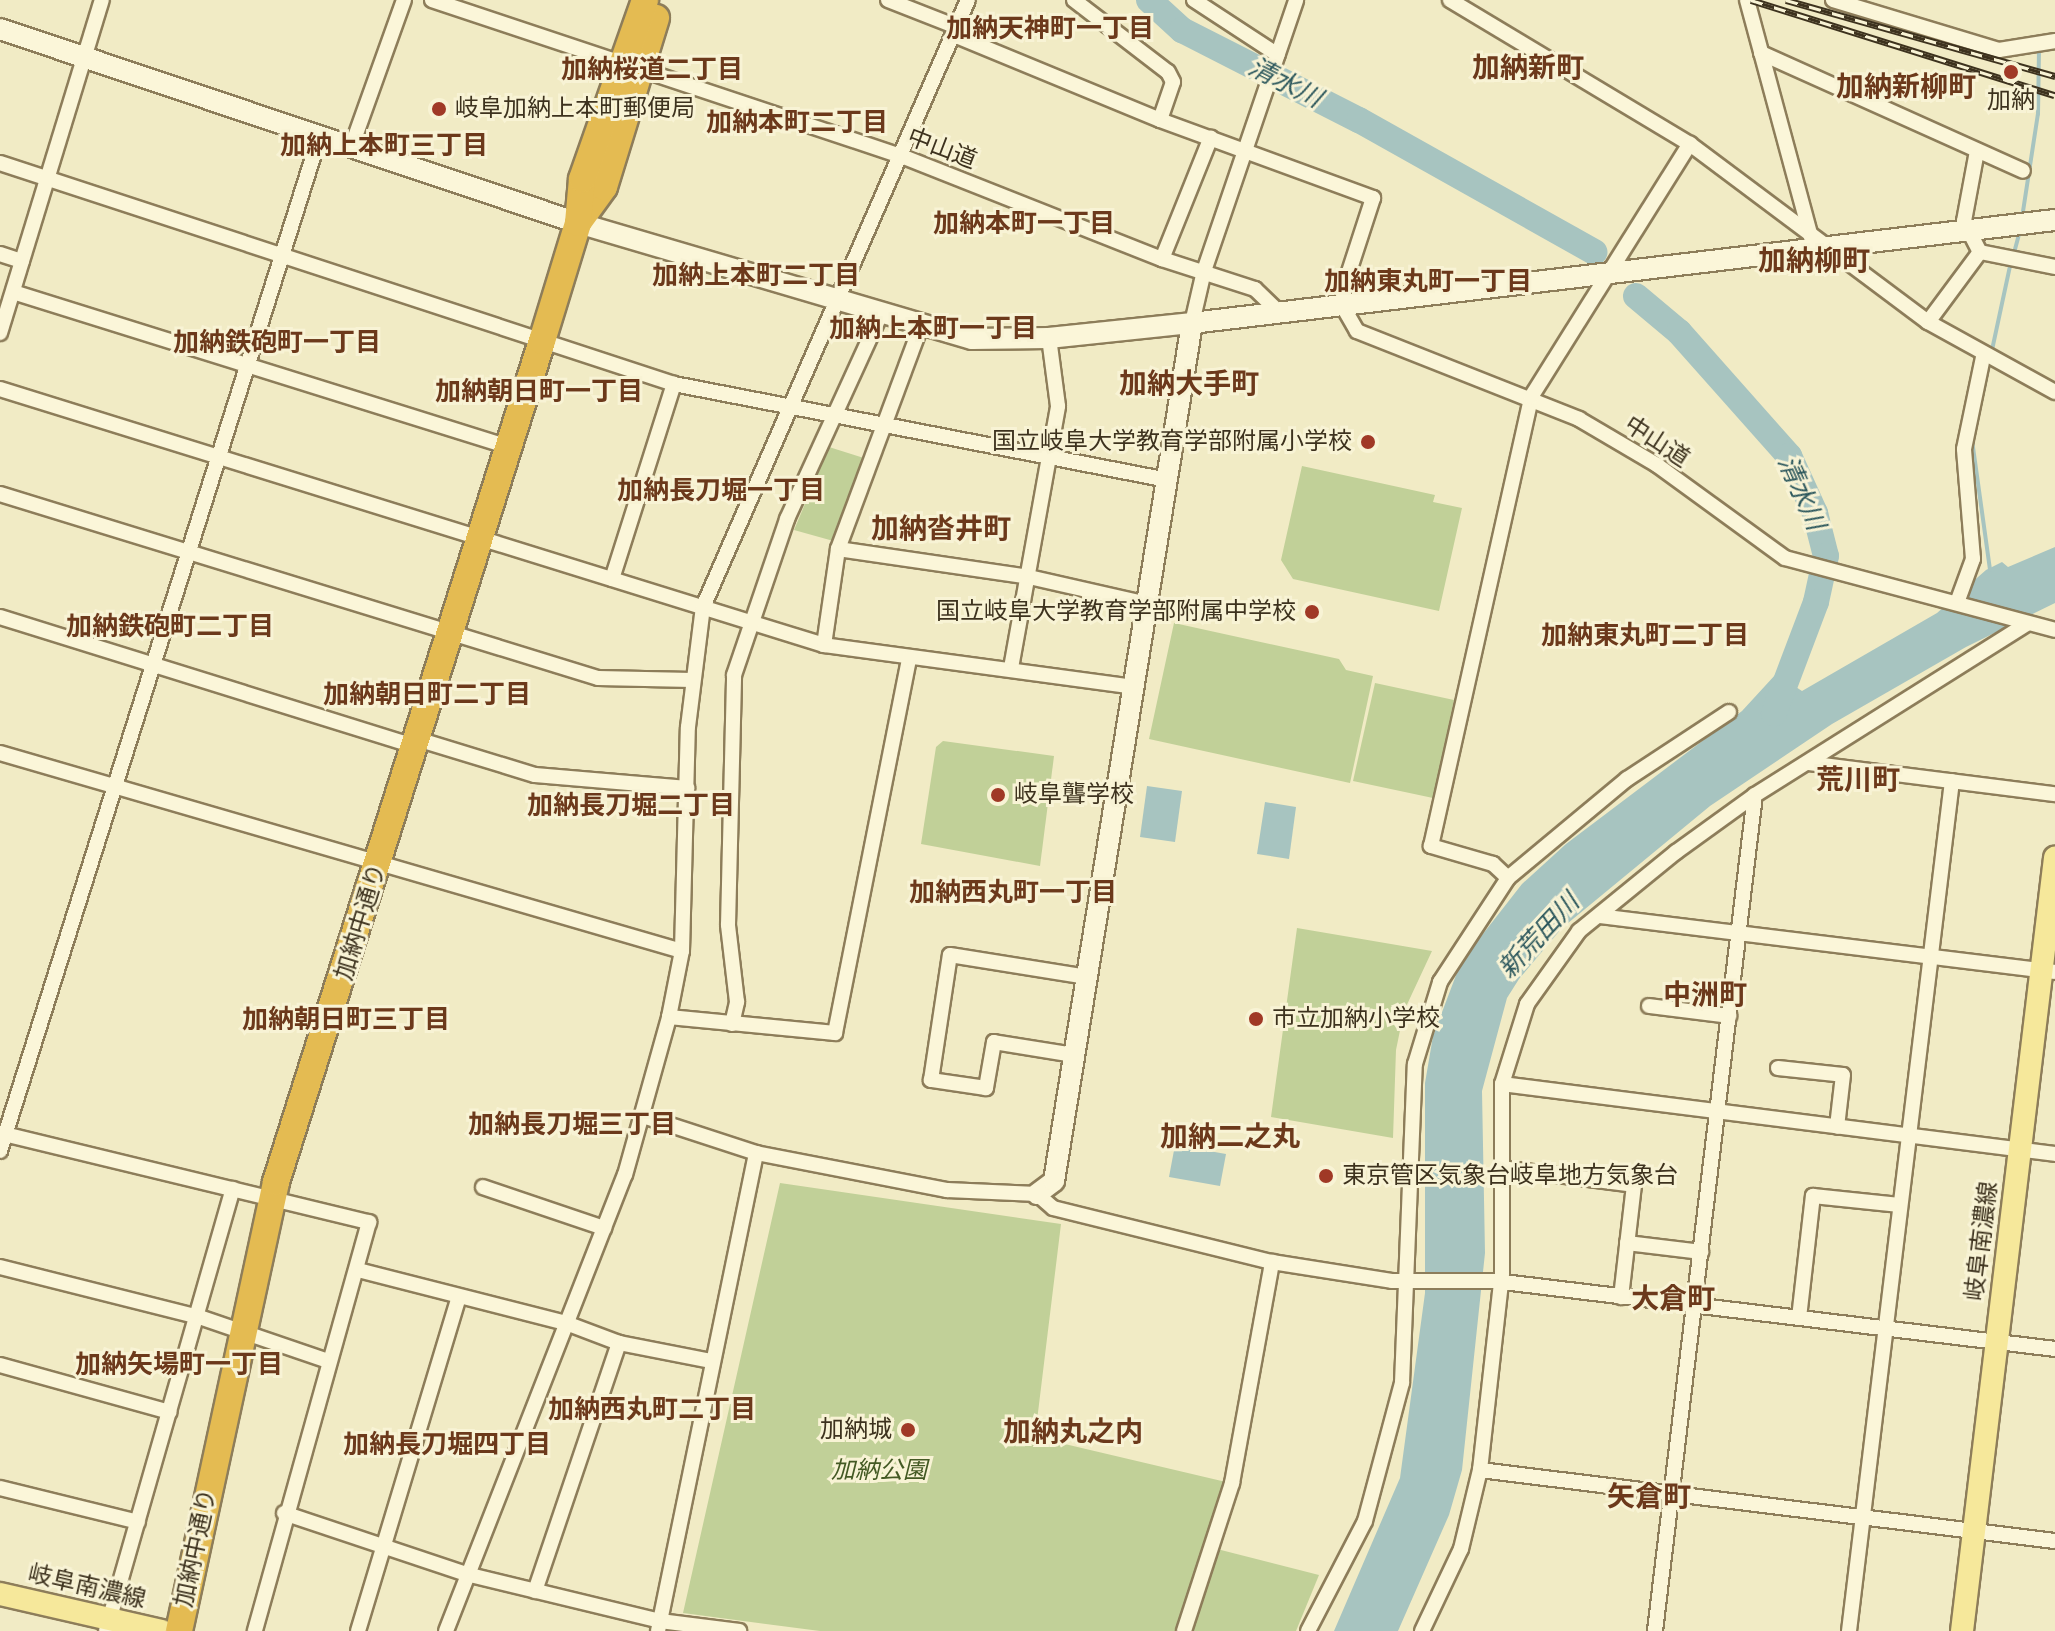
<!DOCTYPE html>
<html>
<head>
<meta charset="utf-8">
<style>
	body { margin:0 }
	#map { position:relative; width:2055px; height:1631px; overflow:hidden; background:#f1ebc5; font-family:"Times New Roman","Noto Sans JP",serif }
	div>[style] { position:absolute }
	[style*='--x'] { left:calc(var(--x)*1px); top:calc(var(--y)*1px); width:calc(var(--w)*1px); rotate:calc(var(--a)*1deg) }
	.green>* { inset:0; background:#c1d098 }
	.water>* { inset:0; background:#a7c4c0 }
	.stream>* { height:4px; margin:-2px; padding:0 2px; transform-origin:2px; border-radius:2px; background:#a7c4c0 }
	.river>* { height:26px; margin:-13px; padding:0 13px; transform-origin:13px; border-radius:13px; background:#a7c4c0 }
	.roads { filter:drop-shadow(2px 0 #8d7d5a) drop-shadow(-2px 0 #8d7d5a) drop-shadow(0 2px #8d7d5a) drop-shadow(0 -2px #8d7d5a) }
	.street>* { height:14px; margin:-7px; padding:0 7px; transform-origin:7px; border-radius:7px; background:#fbf6d9 }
	.secondary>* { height:20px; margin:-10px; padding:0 10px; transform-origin:10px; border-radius:10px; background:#fbf6d9 }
	.primary>* { height:22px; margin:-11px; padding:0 11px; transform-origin:11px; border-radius:11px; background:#f6e89b }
	.highway>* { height:26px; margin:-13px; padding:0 13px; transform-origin:13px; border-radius:13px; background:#e4bb52 }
	.rail>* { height:7px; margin-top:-3.5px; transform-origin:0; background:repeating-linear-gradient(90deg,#f8f3d5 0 12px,#3d321e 0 24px); box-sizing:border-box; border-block:2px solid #3d321e }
	.dots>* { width:22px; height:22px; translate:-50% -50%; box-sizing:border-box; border:4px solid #f8f3d5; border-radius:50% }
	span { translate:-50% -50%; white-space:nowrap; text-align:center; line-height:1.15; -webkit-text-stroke:6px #f8f3d5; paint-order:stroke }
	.poi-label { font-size:24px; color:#3d321e }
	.left { translate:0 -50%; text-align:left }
	.right { translate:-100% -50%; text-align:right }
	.street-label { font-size:24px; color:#3d321e }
	.park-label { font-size:24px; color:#445a24; font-style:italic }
	.neighbourhood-label { font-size:26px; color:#6c391b; font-weight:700 }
	.water-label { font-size:26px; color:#2d585d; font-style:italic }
	.quarter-label { font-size:28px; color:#6c391b; font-weight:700 }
</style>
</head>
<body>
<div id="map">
	<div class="green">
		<i style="clip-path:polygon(829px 447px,867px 459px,837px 542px,794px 530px)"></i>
		<i style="clip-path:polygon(1302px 466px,1435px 495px,1433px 502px,1462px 508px,1439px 611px,1293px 579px,1281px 560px)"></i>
		<i style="clip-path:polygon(1174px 623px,1339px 659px,1346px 670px,1373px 676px,1350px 783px,1149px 739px)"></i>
		<i style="clip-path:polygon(1375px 683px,1454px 700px,1433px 798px,1353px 781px)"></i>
		<i style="clip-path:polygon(943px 741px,1054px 756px,1040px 866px,921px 844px,936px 747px)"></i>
		<i style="clip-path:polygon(1297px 928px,1432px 951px,1404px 1011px,1396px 1050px,1393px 1138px,1271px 1117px)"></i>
		<i style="clip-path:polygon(780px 1183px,1061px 1224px,1035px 1437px,1226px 1482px,1197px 1580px,1175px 1631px,820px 1631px,683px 1613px)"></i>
		<i style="clip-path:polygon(1217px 1549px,1319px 1575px,1296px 1631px,1192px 1631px)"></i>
	</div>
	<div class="water">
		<i style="clip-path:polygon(2055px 547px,2055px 603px,1966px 647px,1832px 724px,1710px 806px,1562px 928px,1519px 979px,1507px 998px,1482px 1091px,1485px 1253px,1462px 1470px,1449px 1515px,1398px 1631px,1334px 1631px,1400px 1478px,1425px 1293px,1425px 1083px,1433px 1036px,1461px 962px,1522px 884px,1566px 844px,1742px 711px,1776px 674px,1802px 691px,1937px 613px,1986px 570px,2002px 562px,2008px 567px)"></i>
		<i style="clip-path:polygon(1147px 786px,1182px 791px,1175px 842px,1140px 837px)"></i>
		<i style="clip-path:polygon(1265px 802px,1296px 807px,1289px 859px,1257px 854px)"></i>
		<i style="clip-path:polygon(1175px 1145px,1226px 1154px,1220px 1186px,1169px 1177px)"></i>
	</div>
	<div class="stream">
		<i style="--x:2022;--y:218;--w:105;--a:-81.3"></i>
		<i style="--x:2038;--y:114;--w:66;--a:-89.1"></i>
		<i style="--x:2014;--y:253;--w:23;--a:-75"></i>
		<i style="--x:1977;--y:420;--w:163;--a:-77.9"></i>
		<i style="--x:1972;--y:440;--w:131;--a:82.1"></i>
	</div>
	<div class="river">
		<i style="--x:1149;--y:0;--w:45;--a:42.3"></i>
		<i style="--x:1182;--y:30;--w:199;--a:27"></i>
		<i style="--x:1359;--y:120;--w:270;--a:29.3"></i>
		<i style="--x:1636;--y:296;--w:56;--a:39.9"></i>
		<i style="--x:1679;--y:332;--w:166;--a:48.4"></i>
		<i style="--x:1789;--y:456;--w:63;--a:65.5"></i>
		<i style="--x:1815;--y:513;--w:44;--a:75.7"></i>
		<i style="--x:1826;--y:556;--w:47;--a:102.3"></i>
		<i style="--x:1816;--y:602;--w:119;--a:110.7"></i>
	</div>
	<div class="roads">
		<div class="street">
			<i style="--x:432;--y:0;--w:492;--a:18.4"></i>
			<i style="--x:899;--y:155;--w:283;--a:21.6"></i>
			<i style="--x:1162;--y:259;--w:98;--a:17.9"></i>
			<i style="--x:1255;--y:289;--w:35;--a:44"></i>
			<i style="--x:888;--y:0;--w:74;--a:21.4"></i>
			<i style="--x:1074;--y:0;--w:118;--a:37.5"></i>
			<i style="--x:1168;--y:72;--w:11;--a:63"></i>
			<i style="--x:1173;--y:82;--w:40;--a:108.9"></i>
			<i style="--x:1194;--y:0;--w:100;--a:33.2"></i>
			<i style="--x:1450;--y:0;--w:280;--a:31"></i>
			<i style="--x:1690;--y:144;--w:297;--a:36.8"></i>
			<i style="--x:1928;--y:322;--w:145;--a:28.9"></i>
			<i style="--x:1747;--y:0;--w:246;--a:74.9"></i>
			<i style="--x:1833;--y:0;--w:173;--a:16.8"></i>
			<i style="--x:1999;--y:50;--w:57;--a:-9.1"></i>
			<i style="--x:954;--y:35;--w:223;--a:22.4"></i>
			<i style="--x:1160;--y:120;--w:227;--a:20.1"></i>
			<i style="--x:1373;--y:198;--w:94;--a:108"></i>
			<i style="--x:1344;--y:287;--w:18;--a:96"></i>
			<i style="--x:1342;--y:305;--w:30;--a:60"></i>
			<i style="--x:1357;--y:331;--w:239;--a:21.6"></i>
			<i style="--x:1579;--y:419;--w:91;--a:30.5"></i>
			<i style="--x:1657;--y:465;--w:158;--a:36"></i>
			<i style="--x:1785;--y:558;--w:279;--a:14.9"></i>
			<i style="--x:1761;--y:53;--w:287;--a:24.2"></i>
			<i style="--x:351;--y:148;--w:157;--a:-70.3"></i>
			<i style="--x:1977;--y:151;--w:71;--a:100.5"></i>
			<i style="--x:1964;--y:221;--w:35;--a:63"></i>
			<i style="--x:0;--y:163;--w:709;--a:18.15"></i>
			<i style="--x:674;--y:384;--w:503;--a:11"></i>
			<i style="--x:1980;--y:252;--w:76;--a:11.3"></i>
			<i style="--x:0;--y:254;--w:23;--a:18"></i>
			<i style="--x:1162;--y:259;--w:131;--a:-68.1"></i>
			<i style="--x:13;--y:292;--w:520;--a:17.35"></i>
			<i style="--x:1928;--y:322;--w:87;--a:-53.4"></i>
			<i style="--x:1192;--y:323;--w:53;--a:-77"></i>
			<i style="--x:1204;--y:271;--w:286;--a:-71.2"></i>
			<i style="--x:0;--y:333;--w:348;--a:-73"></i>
			<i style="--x:0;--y:389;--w:863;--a:17.26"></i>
			<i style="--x:824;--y:645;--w:315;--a:7.7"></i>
			<i style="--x:0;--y:494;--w:626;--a:17.1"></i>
			<i style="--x:598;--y:678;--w:94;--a:1.2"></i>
			<i style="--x:838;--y:549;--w:193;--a:8.3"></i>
			<i style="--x:1029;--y:577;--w:122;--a:12.8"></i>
			<i style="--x:612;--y:579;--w:205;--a:-72.4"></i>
			<i style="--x:1958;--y:600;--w:44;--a:-69.9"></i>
			<i style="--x:1973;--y:559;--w:110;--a:-94.7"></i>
			<i style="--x:1964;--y:449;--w:94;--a:-78.3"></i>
			<i style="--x:0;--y:617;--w:435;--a:17.3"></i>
			<i style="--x:824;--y:645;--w:97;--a:-81.7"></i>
			<i style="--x:838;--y:549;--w:238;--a:-69.6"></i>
			<i style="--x:1011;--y:668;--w:266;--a:-79.8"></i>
			<i style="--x:1058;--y:406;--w:69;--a:-97.5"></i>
			<i style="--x:417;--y:739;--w:123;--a:17"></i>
			<i style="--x:535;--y:775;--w:153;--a:4.9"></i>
			<i style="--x:0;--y:753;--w:710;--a:16.19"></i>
			<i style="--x:1808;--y:763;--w:249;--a:7.2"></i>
			<i style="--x:1508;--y:878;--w:155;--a:-39.8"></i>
			<i style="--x:1627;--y:779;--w:122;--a:-33.3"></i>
			<i style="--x:1599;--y:916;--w:459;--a:7"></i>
			<i style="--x:1649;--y:1006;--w:81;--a:7.1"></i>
			<i style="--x:669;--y:1017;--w:167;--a:5.5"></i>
			<i style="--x:835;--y:1033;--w:382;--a:-78.8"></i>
			<i style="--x:732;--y:1024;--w:23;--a:-77"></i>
			<i style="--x:737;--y:1002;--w:78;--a:-96.7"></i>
			<i style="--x:728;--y:925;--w:250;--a:-88.6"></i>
			<i style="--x:734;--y:675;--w:165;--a:-71.2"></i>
			<i style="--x:787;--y:519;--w:226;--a:-65.4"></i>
			<i style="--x:1074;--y:1055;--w:81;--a:-170.8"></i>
			<i style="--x:994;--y:1042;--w:47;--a:99.9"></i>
			<i style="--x:986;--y:1088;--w:56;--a:-171.7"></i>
			<i style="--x:931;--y:1080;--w:126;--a:-81.4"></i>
			<i style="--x:950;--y:955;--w:139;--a:9.1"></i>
			<i style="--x:1778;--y:1068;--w:65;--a:6.1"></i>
			<i style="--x:1843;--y:1075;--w:52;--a:96.6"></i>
			<i style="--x:1502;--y:1084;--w:557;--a:7.21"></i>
			<i style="--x:643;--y:1116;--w:119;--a:18.1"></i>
			<i style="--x:756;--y:1153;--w:195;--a:11"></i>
			<i style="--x:947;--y:1190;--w:90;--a:2.5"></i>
			<i style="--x:1037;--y:1194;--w:21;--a:41"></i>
			<i style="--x:1053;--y:1208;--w:226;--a:13.9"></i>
			<i style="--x:1272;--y:1262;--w:121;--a:9"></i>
			<i style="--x:1392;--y:1281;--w:103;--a:0"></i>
			<i style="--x:1495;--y:1281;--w:564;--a:6.92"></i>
			<i style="--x:0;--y:1133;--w:380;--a:13.6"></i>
			<i style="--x:369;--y:1222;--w:425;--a:105.6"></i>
			<i style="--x:0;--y:1151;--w:1062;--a:-72.52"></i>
			<i style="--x:1502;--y:1168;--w:133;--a:7.3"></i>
			<i style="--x:1634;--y:1185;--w:113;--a:96.6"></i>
			<i style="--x:483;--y:1187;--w:128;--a:18.7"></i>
			<i style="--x:1627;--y:1243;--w:75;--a:6.9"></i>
			<i style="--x:0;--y:1267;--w:205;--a:14.1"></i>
			<i style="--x:199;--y:1317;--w:136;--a:18.8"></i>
			<i style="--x:358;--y:1270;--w:215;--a:14.3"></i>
			<i style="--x:566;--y:1323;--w:57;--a:20.7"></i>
			<i style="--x:619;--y:1343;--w:94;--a:11.1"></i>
			<i style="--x:1799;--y:1318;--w:123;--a:-83.5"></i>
			<i style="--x:1813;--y:1196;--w:87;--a:5.9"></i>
			<i style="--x:0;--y:1365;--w:176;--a:15.5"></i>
			<i style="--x:1480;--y:1470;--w:579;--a:7.04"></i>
			<i style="--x:0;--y:1488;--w:142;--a:13.8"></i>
			<i style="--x:284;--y:1513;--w:192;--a:18.5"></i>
			<i style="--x:466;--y:1574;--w:200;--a:13.6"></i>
			<i style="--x:660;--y:1621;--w:80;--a:7.2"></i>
			<i style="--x:535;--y:1591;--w:262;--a:-71.3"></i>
			<i style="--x:106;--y:1631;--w:460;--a:-74"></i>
			<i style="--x:358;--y:1631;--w:349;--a:-73.2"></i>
			<i style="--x:446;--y:1631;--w:490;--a:-68.6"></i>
			<i style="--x:625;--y:1175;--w:164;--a:-74.4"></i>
			<i style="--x:669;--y:1017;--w:67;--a:-78.9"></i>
			<i style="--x:682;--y:951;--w:224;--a:-88.5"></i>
			<i style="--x:688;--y:727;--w:121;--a:-82.9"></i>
			<i style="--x:703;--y:607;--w:662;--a:-66.42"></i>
			<i style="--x:658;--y:1631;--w:488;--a:-78.4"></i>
			<i style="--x:1184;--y:1631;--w:156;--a:-72"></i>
			<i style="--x:1232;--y:1483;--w:225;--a:-79.7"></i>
			<i style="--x:1308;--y:1631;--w:124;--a:-62.6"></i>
			<i style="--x:1365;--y:1521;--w:143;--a:-75"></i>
			<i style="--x:1402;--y:1383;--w:319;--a:-87.7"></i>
			<i style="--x:1415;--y:1064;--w:86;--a:-73"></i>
			<i style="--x:1440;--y:982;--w:124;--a:-56.8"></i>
			<i style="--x:1508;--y:878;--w:21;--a:-137"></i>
			<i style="--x:1493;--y:864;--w:65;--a:-163.8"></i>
			<i style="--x:1431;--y:846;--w:460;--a:-77.4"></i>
			<i style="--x:1531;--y:397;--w:299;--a:-57.9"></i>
			<i style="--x:1422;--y:1631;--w:91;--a:-64.6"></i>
			<i style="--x:1461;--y:1549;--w:81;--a:-76.5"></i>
			<i style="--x:1480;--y:1470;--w:198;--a:-83.6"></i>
			<i style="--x:1502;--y:1273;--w:189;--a:-90"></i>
			<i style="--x:1502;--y:1084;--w:84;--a:-72.6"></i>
			<i style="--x:1527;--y:1004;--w:90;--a:-54.5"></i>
			<i style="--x:1579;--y:931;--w:125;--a:-39.2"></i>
			<i style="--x:1676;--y:852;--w:97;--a:-35.8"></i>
			<i style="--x:1755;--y:795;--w:321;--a:-32.2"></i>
			<i style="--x:1655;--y:1631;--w:842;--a:-83.18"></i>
			<i style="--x:1849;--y:1631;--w:856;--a:-83.09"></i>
		</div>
		<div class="secondary">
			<i style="--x:0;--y:29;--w:610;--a:18.55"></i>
			<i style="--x:578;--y:223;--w:411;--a:16.4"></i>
			<i style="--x:972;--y:339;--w:77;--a:-0.7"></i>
			<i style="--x:1049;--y:338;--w:144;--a:-6"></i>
			<i style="--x:1192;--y:323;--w:869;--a:-6.81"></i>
			<i style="--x:1037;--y:1194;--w:21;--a:-37"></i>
			<i style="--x:1054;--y:1181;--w:869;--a:-80.86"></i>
		</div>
		<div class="primary">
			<i style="--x:0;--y:1594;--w:166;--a:12.9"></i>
			<i style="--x:1962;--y:1631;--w:779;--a:-83.14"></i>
		</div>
		<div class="highway">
			<i style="--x:578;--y:223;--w:44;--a:-54.2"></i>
			<i style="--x:604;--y:187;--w:177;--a:-72.9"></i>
			<i style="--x:179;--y:1631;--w:459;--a:-77.8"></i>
			<i style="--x:276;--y:1182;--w:882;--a:-72.45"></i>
			<i style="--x:542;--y:341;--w:123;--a:-73"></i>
			<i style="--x:578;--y:223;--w:44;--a:-84.8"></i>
			<i style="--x:582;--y:179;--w:190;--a:-70.6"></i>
		</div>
	</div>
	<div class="rail">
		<i style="--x:1751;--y:0;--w:318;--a:17.4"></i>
		<i style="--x:1786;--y:0;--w:280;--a:15.8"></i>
	</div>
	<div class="dots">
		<i style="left:2011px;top:72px;background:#a03926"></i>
		<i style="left:439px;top:109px;background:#a03926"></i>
		<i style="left:1368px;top:442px;background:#a03926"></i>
		<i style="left:1312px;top:612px;background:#a03926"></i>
		<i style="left:998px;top:795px;background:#a03926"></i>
		<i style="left:1256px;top:1019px;background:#a03926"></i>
		<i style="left:1326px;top:1176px;background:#a03926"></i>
		<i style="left:908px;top:1430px;background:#a03926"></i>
	</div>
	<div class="poi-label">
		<span style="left:2011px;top:101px">加納</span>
		<span class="left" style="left:455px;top:109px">岐阜加納上本町郵便局</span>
		<span class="right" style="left:1352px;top:442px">国立岐阜大学教育学部附属小学校</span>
		<span class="right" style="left:1296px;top:612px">国立岐阜大学教育学部附属中学校</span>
		<span class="left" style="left:1014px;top:795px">岐阜聾学校</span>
		<span class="left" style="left:1272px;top:1019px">市立加納小学校</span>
		<span class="left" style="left:1342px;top:1176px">東京管区気象台岐阜地方気象台</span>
		<span class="right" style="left:892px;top:1430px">加納城</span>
	</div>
	<div class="street-label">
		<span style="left:942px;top:149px;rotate:21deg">中山道</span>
		<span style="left:1657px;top:442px;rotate:33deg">中山道</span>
		<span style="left:361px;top:922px;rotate:-73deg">加納中通り</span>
		<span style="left:1982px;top:1241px;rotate:-83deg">岐阜南濃線</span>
		<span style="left:196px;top:1548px;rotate:-78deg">加納中通り</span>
		<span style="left:87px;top:1587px;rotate:13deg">岐阜南濃線</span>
	</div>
	<div class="park-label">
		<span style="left:879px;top:1471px">加納公園</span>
	</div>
	<div class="neighbourhood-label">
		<span style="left:1050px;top:29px">加納天神町一丁目</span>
		<span style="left:652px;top:70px">加納桜道二丁目</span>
		<span style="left:797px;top:123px">加納本町二丁目</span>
		<span style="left:384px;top:146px">加納上本町三丁目</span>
		<span style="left:1024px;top:224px">加納本町一丁目</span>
		<span style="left:756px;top:276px">加納上本町二丁目</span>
		<span style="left:1428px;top:282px">加納東丸町一丁目</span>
		<span style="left:933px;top:329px">加納上本町一丁目</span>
		<span style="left:277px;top:343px">加納鉄砲町一丁目</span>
		<span style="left:539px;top:392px">加納朝日町一丁目</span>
		<span style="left:721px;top:491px">加納長刀堀一丁目</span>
		<span style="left:170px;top:627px">加納鉄砲町二丁目</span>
		<span style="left:1645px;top:636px">加納東丸町二丁目</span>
		<span style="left:427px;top:695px">加納朝日町二丁目</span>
		<span style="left:631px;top:806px">加納長刀堀二丁目</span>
		<span style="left:1013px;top:893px">加納西丸町一丁目</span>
		<span style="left:346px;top:1020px">加納朝日町三丁目</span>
		<span style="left:572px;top:1125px">加納長刀堀三丁目</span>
		<span style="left:179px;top:1365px">加納矢場町一丁目</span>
		<span style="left:652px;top:1410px">加納西丸町二丁目</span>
		<span style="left:447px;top:1445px">加納長刀堀四丁目</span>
	</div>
	<div class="water-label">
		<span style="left:1285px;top:83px;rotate:27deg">清水川</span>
		<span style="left:1801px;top:493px;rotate:66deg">清水川</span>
		<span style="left:1539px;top:936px;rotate:-47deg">新荒田川</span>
	</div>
	<div class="quarter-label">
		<span style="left:1528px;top:68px">加納新町</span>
		<span style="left:1906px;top:87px">加納新柳町</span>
		<span style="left:1814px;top:261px">加納柳町</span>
		<span style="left:1189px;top:384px">加納大手町</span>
		<span style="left:941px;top:529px">加納沓井町</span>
		<span style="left:1858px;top:780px">荒川町</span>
		<span style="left:1705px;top:995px">中洲町</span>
		<span style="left:1230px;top:1137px">加納二之丸</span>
		<span style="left:1673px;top:1299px">大倉町</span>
		<span style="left:1073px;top:1432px">加納丸之内</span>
		<span style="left:1649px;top:1497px">矢倉町</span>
	</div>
</div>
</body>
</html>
